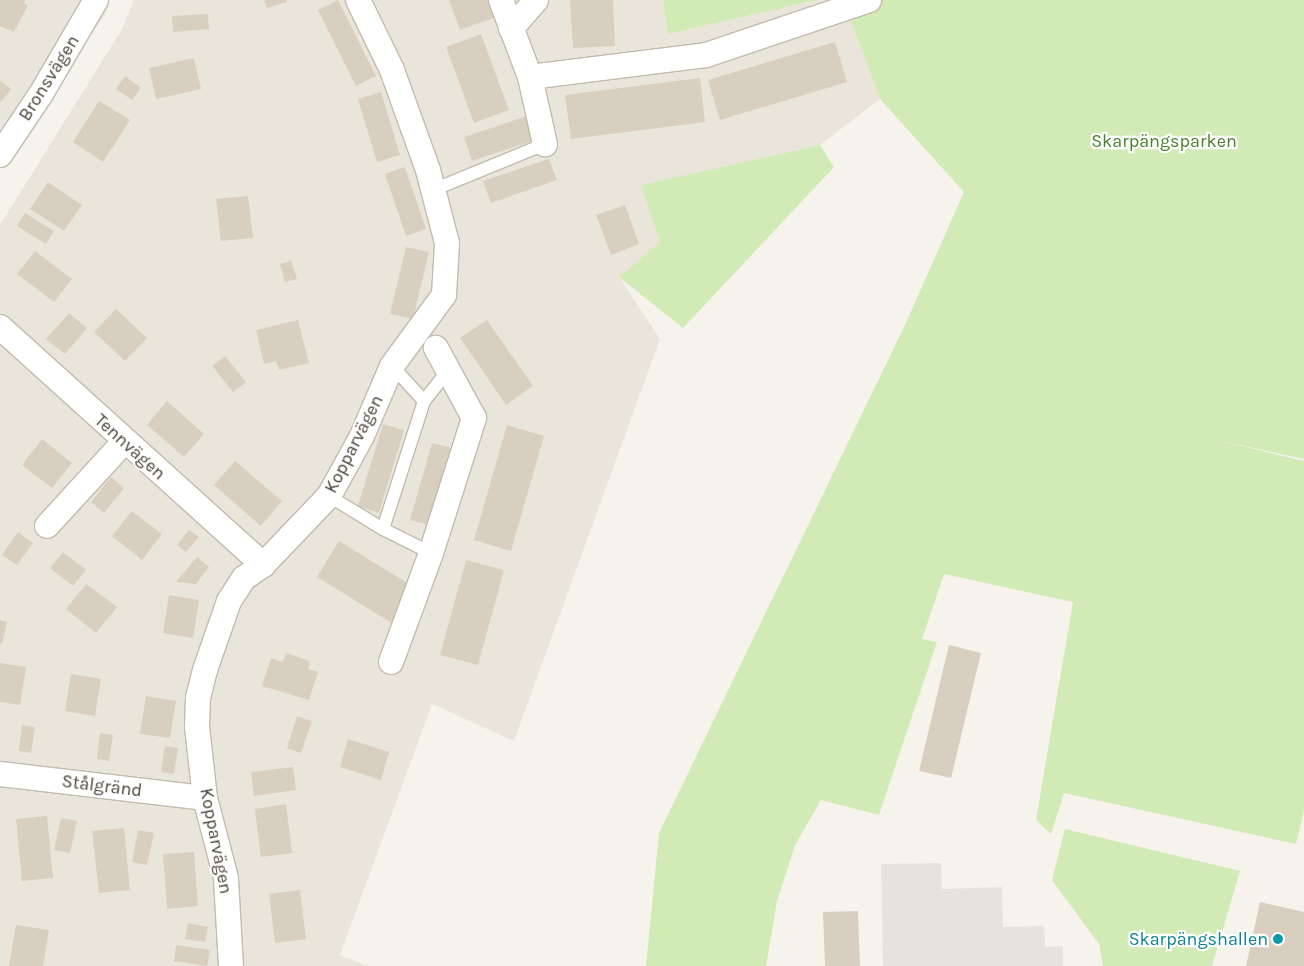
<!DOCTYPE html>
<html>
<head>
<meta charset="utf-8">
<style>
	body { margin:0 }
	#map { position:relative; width:1304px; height:966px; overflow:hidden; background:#f6f3ec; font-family:Karla,sans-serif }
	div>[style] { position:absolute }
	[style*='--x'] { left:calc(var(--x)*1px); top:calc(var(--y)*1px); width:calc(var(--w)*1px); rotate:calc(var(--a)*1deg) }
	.residential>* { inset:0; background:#eae5da }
	.green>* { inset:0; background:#d2eab5 }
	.parking>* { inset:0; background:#e5e3e0 }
	.building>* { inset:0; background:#d8cfc1 }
	.roads { filter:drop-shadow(1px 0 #c2bbae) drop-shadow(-1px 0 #c2bbae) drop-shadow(0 1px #c2bbae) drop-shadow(0 -1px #c2bbae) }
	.lane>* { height:12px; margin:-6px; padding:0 6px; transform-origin:6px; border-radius:6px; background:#fff }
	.street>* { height:24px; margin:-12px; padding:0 12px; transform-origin:12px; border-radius:12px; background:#fff }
	.dots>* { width:14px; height:14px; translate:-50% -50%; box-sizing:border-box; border:2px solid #fff; border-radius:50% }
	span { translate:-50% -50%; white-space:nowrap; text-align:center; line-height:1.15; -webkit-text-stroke:4.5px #fff; paint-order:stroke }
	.street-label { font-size:18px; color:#4b4439 }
	.park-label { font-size:18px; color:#4a7f2a }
	.culture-label { font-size:18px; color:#0d838f }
	.right { translate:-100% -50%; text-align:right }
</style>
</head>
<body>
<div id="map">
	<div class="residential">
		<i style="clip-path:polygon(0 0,110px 0,105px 15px,0 156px)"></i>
		<i style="clip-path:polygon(134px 0,663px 0,668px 34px,817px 0,843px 0,880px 99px,820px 145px,642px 185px,660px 242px,619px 277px,660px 339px,514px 741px,432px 704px,340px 955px,367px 966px,0 966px,0 225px,122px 29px)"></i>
	</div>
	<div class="green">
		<i style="clip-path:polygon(663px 0,817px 0,668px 34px)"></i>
		<i style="clip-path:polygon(843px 0,1304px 0,1304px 459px,1216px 440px,1304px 461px,1304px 810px,1296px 844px,1064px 793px,1051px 834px,1036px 820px,1073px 602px,944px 574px,922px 639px,937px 642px,879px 815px,821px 800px,795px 845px,777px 901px,766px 966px,646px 966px,659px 833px,905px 325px,964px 192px,880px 99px)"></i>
		<i style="clip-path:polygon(820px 145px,834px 167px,683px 328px,619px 277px,660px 242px,641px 185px)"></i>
		<i style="clip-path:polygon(1065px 829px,1240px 871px,1212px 966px,1103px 966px,1099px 944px,1052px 880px)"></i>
	</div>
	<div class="parking">
		<i style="clip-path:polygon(941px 863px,942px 889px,1002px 887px,1003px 927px,1044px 926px,1045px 947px,1063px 946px,1063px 966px,883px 966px,881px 864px)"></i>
	</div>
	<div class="building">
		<i style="clip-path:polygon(0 0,25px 0,24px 4px,28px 5px,14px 32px,0 26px)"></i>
		<i style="clip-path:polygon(264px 0,287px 0,287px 2px,267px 8px)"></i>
		<i style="clip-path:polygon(338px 0,376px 76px,356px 86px,318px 10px)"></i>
		<i style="clip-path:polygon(449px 0,493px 0,499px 16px,460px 30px)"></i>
		<i style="clip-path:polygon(570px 0,613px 0,615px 46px,573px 48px)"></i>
		<i style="clip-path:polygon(208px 14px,209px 29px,173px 32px,172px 16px)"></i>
		<i style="clip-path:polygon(481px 34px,509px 110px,474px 123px,446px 47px)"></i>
		<i style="clip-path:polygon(835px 42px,847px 82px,720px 120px,708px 80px)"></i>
		<i style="clip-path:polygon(194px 58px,201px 89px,156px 99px,149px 68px)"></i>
		<i style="clip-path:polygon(125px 76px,141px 88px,132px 100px,116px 89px)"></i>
		<i style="clip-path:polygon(700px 78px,705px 122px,571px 139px,565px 95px)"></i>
		<i style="clip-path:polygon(0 80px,11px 89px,0 103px)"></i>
		<i style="clip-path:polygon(381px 92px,400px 155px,377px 162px,358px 99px)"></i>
		<i style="clip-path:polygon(99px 101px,130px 120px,103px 162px,73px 142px)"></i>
		<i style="clip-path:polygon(530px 115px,538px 139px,472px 161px,464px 137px)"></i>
		<i style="clip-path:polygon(549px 159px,557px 180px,491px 203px,483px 181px)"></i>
		<i style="clip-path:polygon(405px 167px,426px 229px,406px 236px,385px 174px)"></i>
		<i style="clip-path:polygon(48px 182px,82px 205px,64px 231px,30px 209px)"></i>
		<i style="clip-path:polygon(248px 196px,253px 238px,221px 241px,216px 199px)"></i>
		<i style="clip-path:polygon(625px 205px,639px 244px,611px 255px,596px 215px)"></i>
		<i style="clip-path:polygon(25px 213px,54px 231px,46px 244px,17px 226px)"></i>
		<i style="clip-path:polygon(406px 247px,429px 252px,413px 319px,390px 314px)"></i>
		<i style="clip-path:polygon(35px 251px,72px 279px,54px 302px,17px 274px)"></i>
		<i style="clip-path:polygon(291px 261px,297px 279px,285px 282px,280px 264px)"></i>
		<i style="clip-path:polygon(116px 309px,147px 338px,125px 361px,94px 332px)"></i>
		<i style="clip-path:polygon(69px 313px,87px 328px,65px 354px,46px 339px)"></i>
		<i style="clip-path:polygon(298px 320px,309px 363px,279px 370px,276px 361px,264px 364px,256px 330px)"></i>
		<i style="clip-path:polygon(487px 320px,533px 386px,506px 405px,460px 338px)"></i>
		<i style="clip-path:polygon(225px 356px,246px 382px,233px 392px,212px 366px)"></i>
		<i style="clip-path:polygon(167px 401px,204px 434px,184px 457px,147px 425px)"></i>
		<i style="clip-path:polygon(383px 424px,404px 430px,379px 513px,358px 506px)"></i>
		<i style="clip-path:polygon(507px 425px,544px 436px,511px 551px,474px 540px)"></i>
		<i style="clip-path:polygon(42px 439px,72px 463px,52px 488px,22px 465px)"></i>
		<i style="clip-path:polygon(432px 443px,452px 448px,429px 525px,410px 520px)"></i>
		<i style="clip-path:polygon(235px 461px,282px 501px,261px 526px,214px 485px)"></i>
		<i style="clip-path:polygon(111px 477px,124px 488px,104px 513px,91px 502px)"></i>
		<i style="clip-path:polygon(132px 511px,162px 534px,142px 560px,112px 536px)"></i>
		<i style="clip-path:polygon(189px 530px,199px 537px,186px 552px,177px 545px)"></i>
		<i style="clip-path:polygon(18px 532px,33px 543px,17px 565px,2px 555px)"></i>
		<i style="clip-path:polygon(339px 541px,417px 589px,395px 625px,317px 577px)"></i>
		<i style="clip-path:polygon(63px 552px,86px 570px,73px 586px,50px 568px)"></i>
		<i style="clip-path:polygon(197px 557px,209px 567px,196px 584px,176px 582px)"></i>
		<i style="clip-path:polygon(466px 560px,504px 570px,478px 665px,440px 655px)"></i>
		<i style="clip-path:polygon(86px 584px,117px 607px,96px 633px,66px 609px)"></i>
		<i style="clip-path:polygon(169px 595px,199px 600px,193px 638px,163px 633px)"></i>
		<i style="clip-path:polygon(0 620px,7px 622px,2px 644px,0 643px)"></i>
		<i style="clip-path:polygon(949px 645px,981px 653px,951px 778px,919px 771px)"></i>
		<i style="clip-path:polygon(286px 653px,310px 661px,308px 669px,318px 672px,309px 700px,262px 686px,271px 658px,283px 662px)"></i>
		<i style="clip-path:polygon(0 663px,26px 667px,20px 705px,0 702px)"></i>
		<i style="clip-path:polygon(71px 674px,101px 679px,95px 716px,65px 711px)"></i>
		<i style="clip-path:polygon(146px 696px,176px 701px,170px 738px,140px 734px)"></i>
		<i style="clip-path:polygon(297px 716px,312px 721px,301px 753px,287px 748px)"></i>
		<i style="clip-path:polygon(22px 725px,35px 727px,31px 753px,19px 751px)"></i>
		<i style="clip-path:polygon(100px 733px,113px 735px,109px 761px,97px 759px)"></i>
		<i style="clip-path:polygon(348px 739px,389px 752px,381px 780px,340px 767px)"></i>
		<i style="clip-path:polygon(165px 746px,178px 748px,174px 774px,161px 772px)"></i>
		<i style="clip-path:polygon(293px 767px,296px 790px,254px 796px,251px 772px)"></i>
		<i style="clip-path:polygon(286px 804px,292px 853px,261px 857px,255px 809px)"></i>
		<i style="clip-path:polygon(47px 816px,53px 878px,22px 881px,16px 819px)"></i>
		<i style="clip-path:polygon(61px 818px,77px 821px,70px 853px,54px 850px)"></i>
		<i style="clip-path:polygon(124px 828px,130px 890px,99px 893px,92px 831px)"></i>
		<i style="clip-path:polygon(138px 830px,154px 833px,147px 865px,132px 862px)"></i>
		<i style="clip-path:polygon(194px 852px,198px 906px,167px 909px,163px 854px)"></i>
		<i style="clip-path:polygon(300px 890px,306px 939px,275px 943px,269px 894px)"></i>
		<i style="clip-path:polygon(1260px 902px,1304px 912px,1304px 966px,1246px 966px)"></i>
		<i style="clip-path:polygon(858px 911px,860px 966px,825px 966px,823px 912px)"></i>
		<i style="clip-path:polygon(188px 923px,208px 927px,205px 942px,185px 939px)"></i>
		<i style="clip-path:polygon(16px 925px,49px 930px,43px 966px,9px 966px)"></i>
		<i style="clip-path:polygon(176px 945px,210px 950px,207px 966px,174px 961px)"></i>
	</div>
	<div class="roads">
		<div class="lane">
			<i style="--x:433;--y:190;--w:121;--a:-22.3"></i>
			<i style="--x:424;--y:401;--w:42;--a:-51.8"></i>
			<i style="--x:329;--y:496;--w:63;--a:31.4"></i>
			<i style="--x:383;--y:529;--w:54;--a:26.6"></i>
			<i style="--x:383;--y:529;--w:134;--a:-72.2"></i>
			<i style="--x:424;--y:401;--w:47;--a:-132.4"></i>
		</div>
		<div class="street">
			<i style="--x:501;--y:0;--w:82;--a:69.4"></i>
			<i style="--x:530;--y:77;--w:69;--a:77.4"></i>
			<i style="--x:511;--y:29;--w:38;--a:-49"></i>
			<i style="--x:530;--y:77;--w:177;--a:-7.1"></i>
			<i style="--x:706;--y:55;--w:172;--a:-18.6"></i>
			<i style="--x:0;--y:155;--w:73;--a:-56.1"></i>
			<i style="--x:41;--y:94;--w:109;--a:-59.7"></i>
			<i style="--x:0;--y:327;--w:355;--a:42.1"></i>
			<i style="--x:47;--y:526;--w:114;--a:-47.5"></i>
			<i style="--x:391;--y:662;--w:116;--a:-69.8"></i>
			<i style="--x:431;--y:553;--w:142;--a:-72.3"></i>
			<i style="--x:474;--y:418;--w:80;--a:-118.5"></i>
			<i style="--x:0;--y:774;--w:206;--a:6.7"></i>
			<i style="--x:231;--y:966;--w:88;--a:-93.3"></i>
			<i style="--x:226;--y:878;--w:83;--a:-104.7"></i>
			<i style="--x:205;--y:798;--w:71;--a:-96.4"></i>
			<i style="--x:197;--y:727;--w:29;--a:-88"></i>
			<i style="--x:198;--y:698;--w:29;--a:-76"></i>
			<i style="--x:205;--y:670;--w:73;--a:-70.8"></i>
			<i style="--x:229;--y:601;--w:27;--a:-57"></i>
			<i style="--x:244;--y:578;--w:23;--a:-34"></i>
			<i style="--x:263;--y:565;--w:95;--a:-46.3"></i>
			<i style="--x:329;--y:496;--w:68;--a:-61.2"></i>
			<i style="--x:362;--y:436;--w:76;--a:-66.8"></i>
			<i style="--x:392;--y:366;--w:88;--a:-53.8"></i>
			<i style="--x:444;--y:295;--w:52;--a:-86.7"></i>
			<i style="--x:447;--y:243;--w:75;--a:-104.6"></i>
			<i style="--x:428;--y:170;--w:106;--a:-109.8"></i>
			<i style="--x:392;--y:70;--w:78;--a:-115.9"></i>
		</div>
	</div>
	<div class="dots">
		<i style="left:1278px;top:939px;background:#0f9aa8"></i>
	</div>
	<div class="street-label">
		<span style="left:49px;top:78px;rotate:-58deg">Bronsvägen</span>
		<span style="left:354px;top:444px;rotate:-63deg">Kopparvägen</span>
		<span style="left:130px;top:447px;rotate:42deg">Tennvägen</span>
		<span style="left:102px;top:786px;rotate:7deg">Stålgränd</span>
		<span style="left:216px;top:841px;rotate:79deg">Kopparvägen</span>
	</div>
	<div class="park-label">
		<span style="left:1164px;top:141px">Skarpängsparken</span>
	</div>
	<div class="culture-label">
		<span class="right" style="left:1268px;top:939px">Skarpängshallen</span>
	</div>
</div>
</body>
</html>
